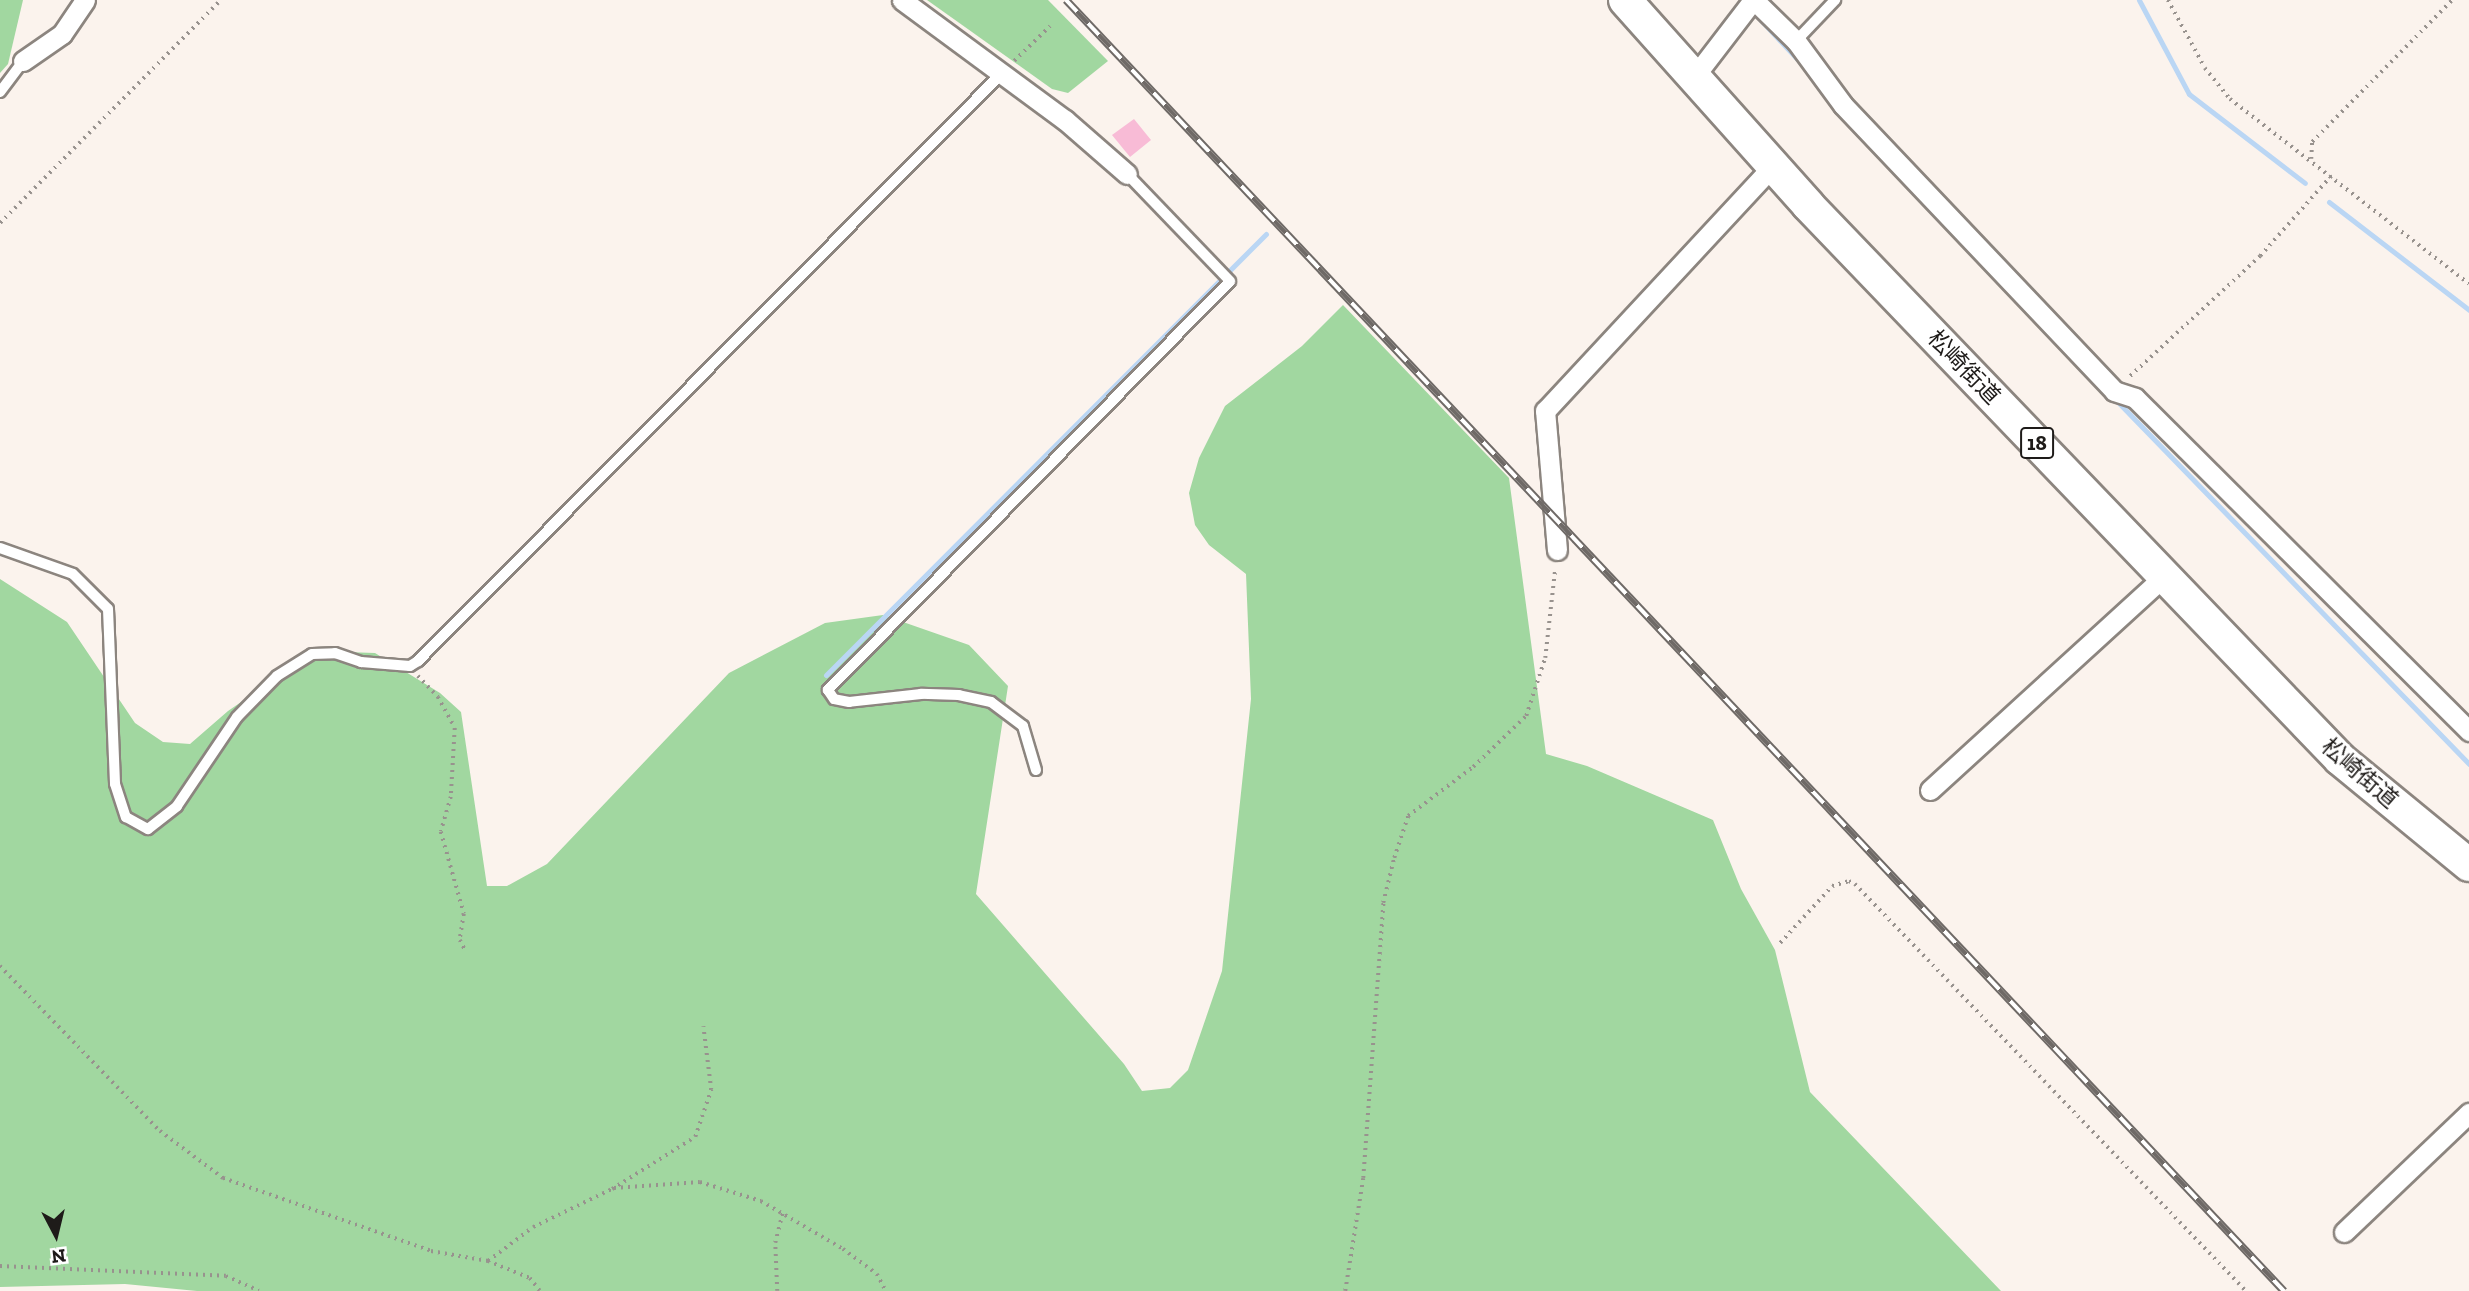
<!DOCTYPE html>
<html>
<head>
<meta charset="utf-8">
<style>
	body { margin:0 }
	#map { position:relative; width:2469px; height:1291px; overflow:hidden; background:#fbf3ed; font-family:"Zilla Slab","Noto Sans JP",serif }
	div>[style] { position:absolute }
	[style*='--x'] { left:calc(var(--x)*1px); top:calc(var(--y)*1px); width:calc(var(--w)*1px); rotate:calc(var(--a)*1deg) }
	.green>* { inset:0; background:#a1d7a0 }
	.stream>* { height:5px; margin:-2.5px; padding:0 2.5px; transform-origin:2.5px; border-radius:2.5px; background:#bad6f4 }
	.building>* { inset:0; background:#f8bbd6 }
	.path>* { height:3.5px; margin-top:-1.75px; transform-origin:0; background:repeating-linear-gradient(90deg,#98928e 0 2px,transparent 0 7px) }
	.roads { filter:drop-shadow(2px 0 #8c857f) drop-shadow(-2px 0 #8c857f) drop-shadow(0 2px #8c857f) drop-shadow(0 -2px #8c857f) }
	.lane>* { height:10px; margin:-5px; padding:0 5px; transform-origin:5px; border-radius:5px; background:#fff }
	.street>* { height:19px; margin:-9.5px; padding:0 9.5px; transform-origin:9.5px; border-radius:9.5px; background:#fff }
	.primary>* { height:32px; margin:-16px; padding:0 16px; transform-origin:16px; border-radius:16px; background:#fff }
	.rail>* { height:8px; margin-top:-4px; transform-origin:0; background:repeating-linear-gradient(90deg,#fff 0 16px,#6f6a67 0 32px); box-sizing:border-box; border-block:2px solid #6f6a67 }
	span { translate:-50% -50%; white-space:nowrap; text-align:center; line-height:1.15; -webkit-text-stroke:5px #fff; paint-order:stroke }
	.shield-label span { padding:2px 5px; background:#fff; border:2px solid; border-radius:5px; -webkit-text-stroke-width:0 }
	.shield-label { font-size:21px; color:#1e1b19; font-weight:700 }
	.street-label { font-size:23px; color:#1e1b19 }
	.north { position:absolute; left:21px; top:1200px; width:70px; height:70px; -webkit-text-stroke:5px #fff; paint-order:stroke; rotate:173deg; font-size:19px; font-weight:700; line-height:28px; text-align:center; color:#1e1b19 }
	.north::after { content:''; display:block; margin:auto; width:24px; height:32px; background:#1e1b19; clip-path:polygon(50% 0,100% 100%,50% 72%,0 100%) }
</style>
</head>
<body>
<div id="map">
	<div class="green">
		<i style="clip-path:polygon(0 0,23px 0,8px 64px,0 73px)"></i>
		<i style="clip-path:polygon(927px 0,1048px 0,1108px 61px,1068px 93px,1052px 89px)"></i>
		<i style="clip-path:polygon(1343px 305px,1509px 478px,1546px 754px,1587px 766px,1713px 820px,1741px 889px,1775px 950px,1810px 1092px,2001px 1291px,197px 1291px,125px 1284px,0 1287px,0 579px,67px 622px,135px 723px,163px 742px,190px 744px,228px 711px,315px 651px,375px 653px,440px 693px,461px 712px,487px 886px,507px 886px,547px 864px,729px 673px,825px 623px,883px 615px,969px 645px,1008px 686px,976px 894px,1124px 1064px,1142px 1091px,1170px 1088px,1188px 1070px,1222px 971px,1251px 699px,1246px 574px,1209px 545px,1195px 525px,1189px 493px,1199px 458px,1225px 406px,1302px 346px)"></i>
	</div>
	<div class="stream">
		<i style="--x:2139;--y:0;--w:106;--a:62"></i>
		<i style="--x:2189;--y:94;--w:146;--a:37.5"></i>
		<i style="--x:1758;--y:17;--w:64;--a:46.9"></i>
		<i style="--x:2329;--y:202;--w:177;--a:37.6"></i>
		<i style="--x:2114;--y:398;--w:510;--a:45.87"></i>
		<i style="--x:826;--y:675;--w:623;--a:-45.07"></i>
	</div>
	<div class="building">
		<i style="clip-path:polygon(1134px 119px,1151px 140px,1130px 157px,1112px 135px)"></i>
	</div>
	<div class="path">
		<i style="--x:2168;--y:0;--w:77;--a:61.4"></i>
		<i style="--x:2205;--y:68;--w:40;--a:51"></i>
		<i style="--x:2230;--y:99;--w:302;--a:37.7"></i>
		<i style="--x:1014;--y:61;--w:50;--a:-44.2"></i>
		<i style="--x:2311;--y:159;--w:17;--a:-87"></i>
		<i style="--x:2312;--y:142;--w:199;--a:-45.4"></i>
		<i style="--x:0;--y:223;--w:314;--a:-45.3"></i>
		<i style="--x:2130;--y:376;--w:177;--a:-42.7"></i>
		<i style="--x:2260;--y:256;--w:108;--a:-48.4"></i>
		<i style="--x:418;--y:676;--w:29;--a:46"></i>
		<i style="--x:438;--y:697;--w:35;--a:61"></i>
		<i style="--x:455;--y:728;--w:69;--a:93.3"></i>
		<i style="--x:451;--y:797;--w:36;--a:106"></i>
		<i style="--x:441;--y:832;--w:85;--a:74.3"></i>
		<i style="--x:464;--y:914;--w:26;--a:99"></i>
		<i style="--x:460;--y:940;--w:13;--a:63"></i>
		<i style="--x:1780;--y:943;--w:77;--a:-47.6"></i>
		<i style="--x:1832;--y:886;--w:18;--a:-16"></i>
		<i style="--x:1849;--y:881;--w:7;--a:27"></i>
		<i style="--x:1855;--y:884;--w:564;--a:46.15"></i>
		<i style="--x:0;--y:966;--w:230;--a:45.9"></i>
		<i style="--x:160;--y:1131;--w:79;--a:36.7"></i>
		<i style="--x:223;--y:1178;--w:220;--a:19.3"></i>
		<i style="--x:431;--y:1251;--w:58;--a:10"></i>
		<i style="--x:488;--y:1261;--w:45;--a:22"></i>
		<i style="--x:530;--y:1278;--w:16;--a:52"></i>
		<i style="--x:614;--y:1188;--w:86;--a:-4"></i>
		<i style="--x:700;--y:1182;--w:64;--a:17.3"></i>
		<i style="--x:761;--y:1201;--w:95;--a:30.3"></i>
		<i style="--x:843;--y:1249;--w:42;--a:36.3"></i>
		<i style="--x:877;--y:1274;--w:19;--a:62"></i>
		<i style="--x:488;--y:1261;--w:56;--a:-37.1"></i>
		<i style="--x:533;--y:1227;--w:88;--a:-25.7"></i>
		<i style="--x:612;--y:1189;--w:98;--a:-32.1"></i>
		<i style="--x:695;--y:1137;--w:50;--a:-71.2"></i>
		<i style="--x:711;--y:1090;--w:64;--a:-97.1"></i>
		<i style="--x:0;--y:1266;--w:226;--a:2.5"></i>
		<i style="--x:226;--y:1276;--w:36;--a:24"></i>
		<i style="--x:777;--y:1291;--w:48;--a:-92.4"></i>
		<i style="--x:775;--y:1243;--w:32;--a:-76"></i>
		<i style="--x:1345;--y:1291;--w:114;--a:-80.9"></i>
		<i style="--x:1363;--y:1178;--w:276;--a:-85.8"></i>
		<i style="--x:1383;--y:903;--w:46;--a:-76.3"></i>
		<i style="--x:1394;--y:858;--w:44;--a:-71.6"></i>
		<i style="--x:1408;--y:816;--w:81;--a:-37"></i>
		<i style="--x:1473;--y:767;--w:74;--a:-43.9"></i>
		<i style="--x:1526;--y:716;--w:61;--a:-71.9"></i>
		<i style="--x:1545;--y:658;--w:90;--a:-83.6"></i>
	</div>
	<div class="roads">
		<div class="lane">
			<i style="--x:1796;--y:41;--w:57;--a:-46.4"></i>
			<i style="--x:0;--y:92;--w:39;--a:-53"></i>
			<i style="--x:0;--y:548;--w:77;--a:19.6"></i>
			<i style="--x:73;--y:574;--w:49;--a:45"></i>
			<i style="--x:108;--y:609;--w:175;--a:87.7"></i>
			<i style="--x:115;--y:784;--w:35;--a:72"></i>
			<i style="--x:126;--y:817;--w:25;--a:29"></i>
			<i style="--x:148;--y:829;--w:37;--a:-38"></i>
			<i style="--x:177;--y:806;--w:107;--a:-56"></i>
			<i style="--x:237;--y:717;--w:57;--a:-45.7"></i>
			<i style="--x:277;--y:676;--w:41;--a:-32.2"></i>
			<i style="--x:312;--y:654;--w:23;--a:-2"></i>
			<i style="--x:335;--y:653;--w:28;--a:19"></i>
			<i style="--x:361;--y:662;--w:49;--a:4.7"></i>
			<i style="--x:410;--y:666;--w:9;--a:-32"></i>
			<i style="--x:418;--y:661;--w:829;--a:-45.2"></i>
			<i style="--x:1036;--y:770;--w:46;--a:-106.5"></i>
			<i style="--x:1023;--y:726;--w:40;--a:-143"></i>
			<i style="--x:991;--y:702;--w:33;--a:-168"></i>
			<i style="--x:959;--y:695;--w:38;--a:-178"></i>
			<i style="--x:921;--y:694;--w:72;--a:173.7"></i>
			<i style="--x:849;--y:702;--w:15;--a:-169"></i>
			<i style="--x:834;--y:699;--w:11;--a:-124"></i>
			<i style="--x:828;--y:690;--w:573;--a:-45.49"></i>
			<i style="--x:1230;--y:281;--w:149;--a:-133.9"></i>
		</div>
		<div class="street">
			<i style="--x:902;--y:0;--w:202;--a:36.4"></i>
			<i style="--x:1065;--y:120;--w:82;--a:41.1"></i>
			<i style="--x:1754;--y:0;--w:59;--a:44.3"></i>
			<i style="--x:1796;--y:41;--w:79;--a:53.7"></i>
			<i style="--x:1843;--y:105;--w:394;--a:46.5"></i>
			<i style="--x:2114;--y:391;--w:22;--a:18"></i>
			<i style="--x:2135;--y:398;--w:472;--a:44.9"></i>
			<i style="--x:23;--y:61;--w:47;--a:-34.7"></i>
			<i style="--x:62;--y:34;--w:41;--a:-55.9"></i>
			<i style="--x:1694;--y:77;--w:97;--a:-52.5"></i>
			<i style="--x:1557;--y:550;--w:140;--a:-94.9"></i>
			<i style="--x:1545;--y:411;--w:335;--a:-47.1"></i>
			<i style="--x:1930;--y:790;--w:317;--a:-42.4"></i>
			<i style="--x:2344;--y:1232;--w:173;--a:-43.6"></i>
		</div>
		<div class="primary">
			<i style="--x:1625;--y:0;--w:275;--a:48.2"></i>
			<i style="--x:1808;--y:205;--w:768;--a:46.16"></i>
			<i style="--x:2340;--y:759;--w:167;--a:39.4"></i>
		</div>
	</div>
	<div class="rail">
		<i style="--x:1066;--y:0;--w:1775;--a:46.67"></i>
	</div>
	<div class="shield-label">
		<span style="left:2037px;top:443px">18</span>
	</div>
	<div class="street-label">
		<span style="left:1964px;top:367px;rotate:46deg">松崎街道</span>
		<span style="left:2360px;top:773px;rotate:41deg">松崎街道</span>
	</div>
	<div class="north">N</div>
</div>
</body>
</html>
